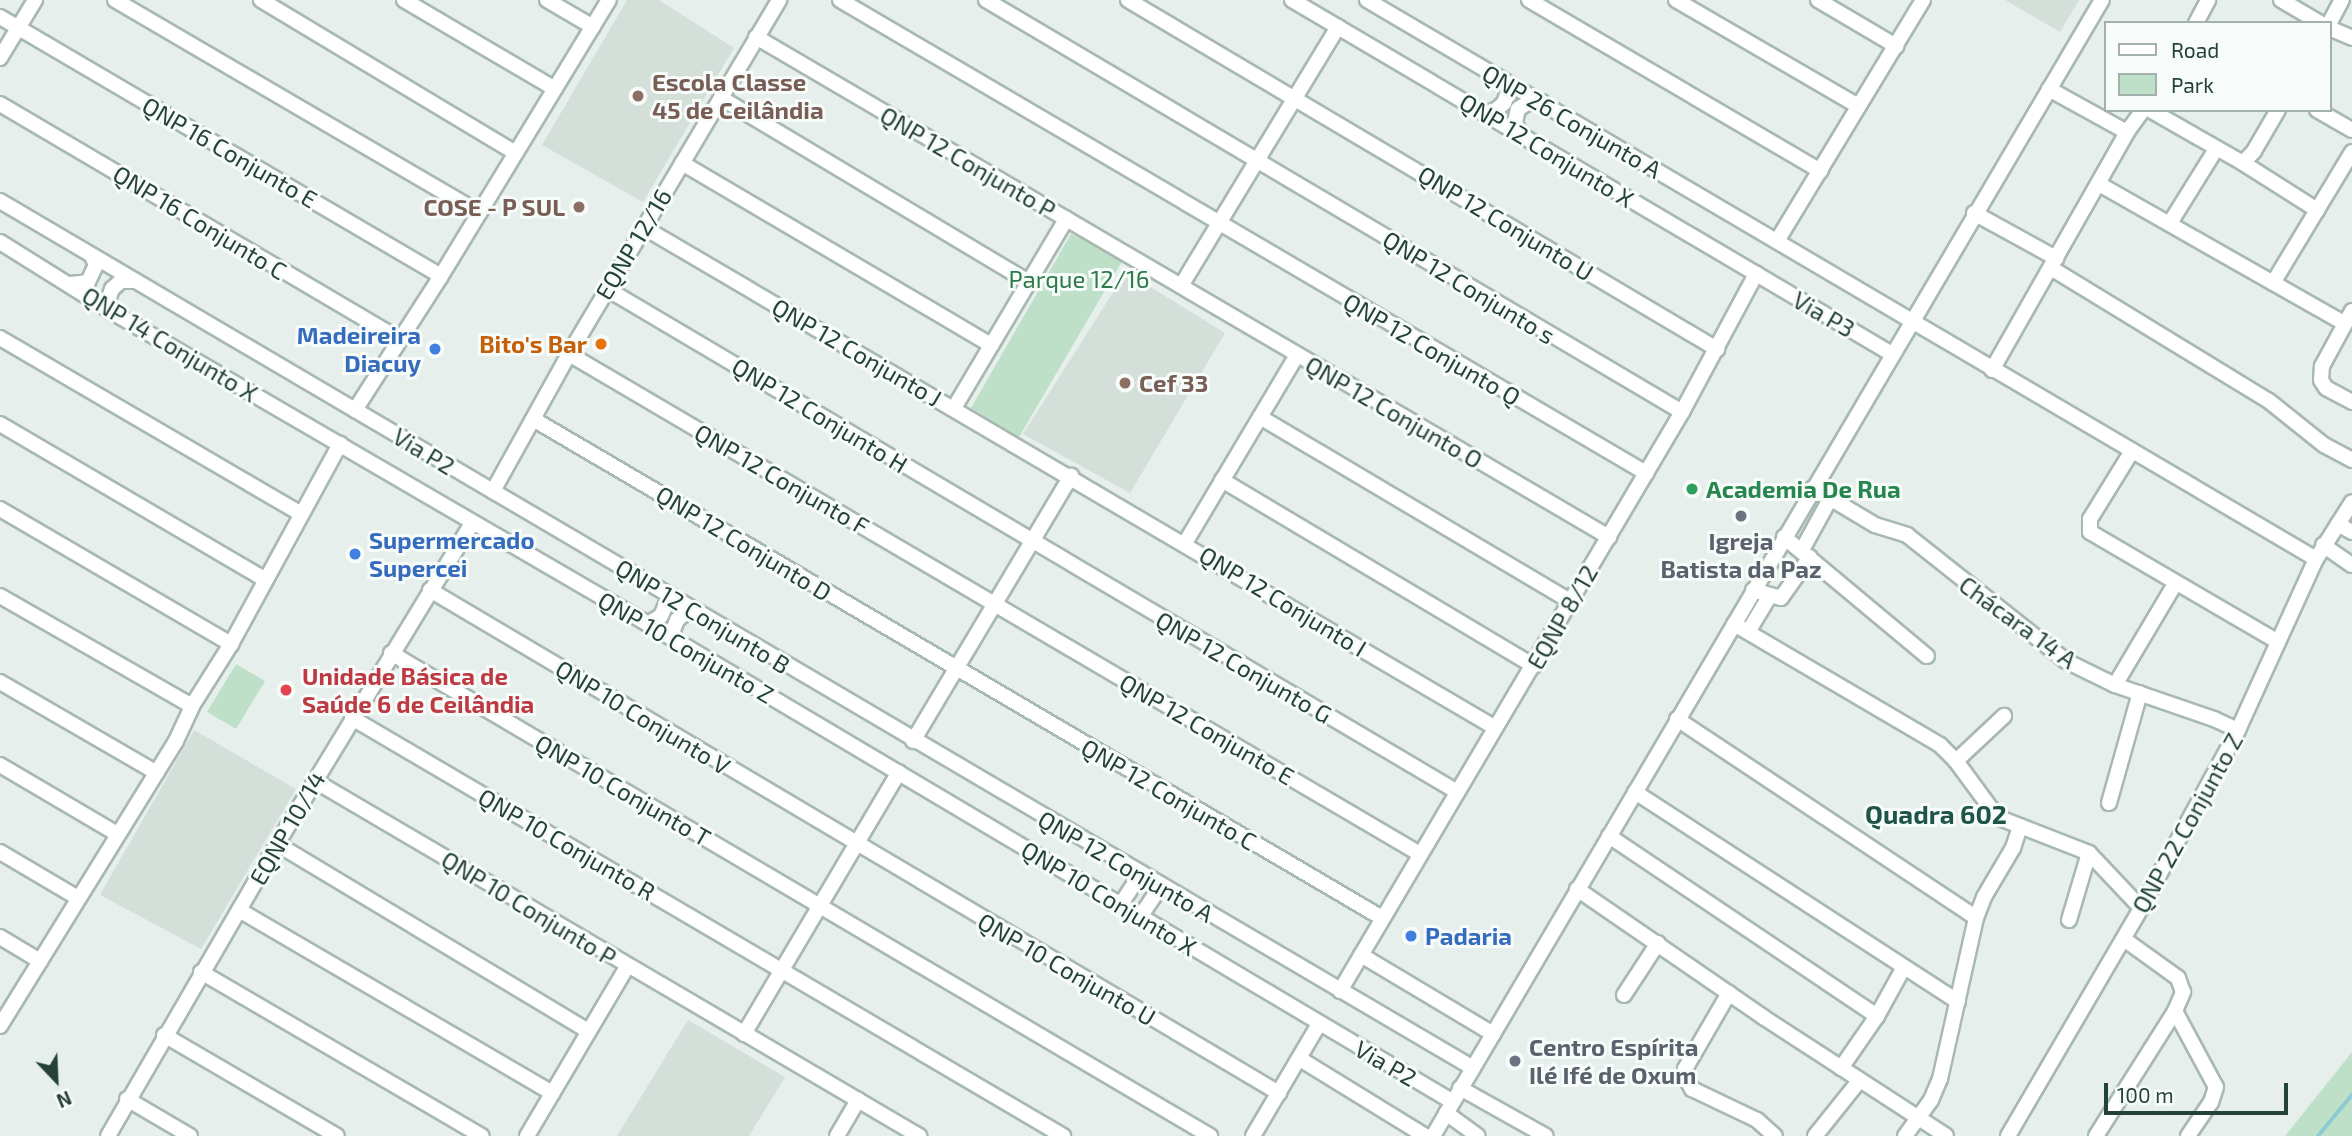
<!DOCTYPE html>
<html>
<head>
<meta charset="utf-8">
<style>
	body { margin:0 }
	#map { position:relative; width:2352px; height:1136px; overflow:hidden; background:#e6efeb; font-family:"Exo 2",sans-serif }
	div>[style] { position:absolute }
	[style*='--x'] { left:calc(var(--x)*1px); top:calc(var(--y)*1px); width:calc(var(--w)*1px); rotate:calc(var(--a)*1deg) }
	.built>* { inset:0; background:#d4dfda }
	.green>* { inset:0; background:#bfe0c8 }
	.stream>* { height:3.5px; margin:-1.75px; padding:0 1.75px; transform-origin:1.75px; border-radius:1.75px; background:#8ec9d4 }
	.roads { filter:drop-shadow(2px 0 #a8b8b2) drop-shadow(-2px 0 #a8b8b2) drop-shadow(0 2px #a8b8b2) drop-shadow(0 -2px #a8b8b2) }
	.minor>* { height:14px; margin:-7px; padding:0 7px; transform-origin:7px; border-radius:7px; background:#fff }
	.dots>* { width:19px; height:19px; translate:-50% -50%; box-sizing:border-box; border:4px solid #f7fbf9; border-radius:50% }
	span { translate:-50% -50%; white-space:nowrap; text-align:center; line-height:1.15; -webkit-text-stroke:6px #f7fbf9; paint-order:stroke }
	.education-label { font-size:24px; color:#785e54; font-weight:700 }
	.left { translate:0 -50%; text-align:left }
	.right { translate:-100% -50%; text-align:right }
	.street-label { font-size:24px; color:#24423a }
	.park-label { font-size:24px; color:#2d7a4b }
	.shop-label { font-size:24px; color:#366cbe; font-weight:700 }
	.food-label { font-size:24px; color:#c56008; font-weight:700 }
	.leisure-label { font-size:24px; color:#27864d; font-weight:700 }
	.worship-label { font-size:24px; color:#5b616d; font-weight:700 }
	.health-label { font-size:24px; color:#be3a42; font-weight:700 }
	.neighbourhood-label { font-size:26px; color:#1f5548; font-weight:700 }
	.legend { position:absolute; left:2104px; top:21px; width:228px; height:91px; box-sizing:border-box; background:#f7fbf9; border:2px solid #a3b1ad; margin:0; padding:9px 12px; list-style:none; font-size:21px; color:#24423a }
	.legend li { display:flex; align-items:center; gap:14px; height:35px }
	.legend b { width:35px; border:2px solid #a3b1ad }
	.north { position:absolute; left:21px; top:1045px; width:70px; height:70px; -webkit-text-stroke:5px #f7fbf9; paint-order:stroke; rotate:157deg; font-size:19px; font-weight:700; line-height:28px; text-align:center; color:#24423a }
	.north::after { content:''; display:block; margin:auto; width:24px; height:32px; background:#24423a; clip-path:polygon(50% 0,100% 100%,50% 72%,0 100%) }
	.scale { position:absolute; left:2104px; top:1083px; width:184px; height:32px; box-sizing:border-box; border:4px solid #24423a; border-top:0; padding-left:9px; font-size:21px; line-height:24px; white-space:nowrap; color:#24423a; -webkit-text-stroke:5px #f7fbf9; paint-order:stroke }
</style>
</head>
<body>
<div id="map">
	<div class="built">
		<i style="clip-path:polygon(627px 0,659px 0,734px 48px,643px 202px,542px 145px)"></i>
		<i style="clip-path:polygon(2005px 0,2079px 0,2060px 32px)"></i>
		<i style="clip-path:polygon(1126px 272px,1225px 333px,1130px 493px,1023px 434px)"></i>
		<i style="clip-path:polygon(194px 730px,296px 789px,201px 949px,100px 895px)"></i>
		<i style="clip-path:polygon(688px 1020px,785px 1077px,749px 1136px,617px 1136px)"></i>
	</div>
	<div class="green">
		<i style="clip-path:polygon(1071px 234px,1124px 258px,1019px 437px,971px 408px)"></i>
		<i style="clip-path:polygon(236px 664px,265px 681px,236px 729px,207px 712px)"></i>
		<i style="clip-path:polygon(2352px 1052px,2352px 1136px,2285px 1136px)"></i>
	</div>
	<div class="stream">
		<i style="--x:2318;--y:1136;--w:53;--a:-50.3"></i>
	</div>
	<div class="roads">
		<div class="minor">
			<i style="--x:115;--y:0;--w:422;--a:30.3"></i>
			<i style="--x:261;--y:0;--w:297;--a:31"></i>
			<i style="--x:404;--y:0;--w:175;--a:30.5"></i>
			<i style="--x:547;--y:0;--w:53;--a:30.4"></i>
			<i style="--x:840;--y:0;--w:935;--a:30.41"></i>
			<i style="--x:986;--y:0;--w:809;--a:30.62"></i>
			<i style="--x:1128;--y:0;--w:685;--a:30.65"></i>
			<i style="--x:1292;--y:0;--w:697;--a:30.54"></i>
			<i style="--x:1367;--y:0;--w:1101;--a:30.5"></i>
			<i style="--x:1529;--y:0;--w:338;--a:30.4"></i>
			<i style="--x:1676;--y:0;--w:211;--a:30.2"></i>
			<i style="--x:1818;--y:0;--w:91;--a:30.5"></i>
			<i style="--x:2281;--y:0;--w:45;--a:30.5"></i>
			<i style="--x:0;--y:17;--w:511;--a:30.43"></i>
			<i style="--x:2196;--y:23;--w:26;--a:-62"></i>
			<i style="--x:2329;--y:24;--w:27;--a:-62"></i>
			<i style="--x:2329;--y:28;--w:25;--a:23"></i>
			<i style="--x:756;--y:37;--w:989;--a:30.38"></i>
			<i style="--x:0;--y:58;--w:68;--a:-58.9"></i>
			<i style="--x:2049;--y:89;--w:89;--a:28.9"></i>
			<i style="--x:721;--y:98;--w:358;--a:30.9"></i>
			<i style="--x:0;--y:104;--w:464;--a:30.5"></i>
			<i style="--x:2150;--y:110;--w:107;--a:29.7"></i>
			<i style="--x:2243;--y:163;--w:88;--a:32.4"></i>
			<i style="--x:2317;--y:110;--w:40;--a:29.7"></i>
			<i style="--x:1486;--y:113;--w:10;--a:-17"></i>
			<i style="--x:1496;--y:110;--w:11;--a:-41"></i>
			<i style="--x:1504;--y:103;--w:12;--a:-70"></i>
			<i style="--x:1508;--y:92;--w:10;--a:-101"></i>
			<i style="--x:1520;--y:134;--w:13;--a:-113"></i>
			<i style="--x:1515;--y:122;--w:13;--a:-77"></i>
			<i style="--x:1518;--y:109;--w:13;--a:-32"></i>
			<i style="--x:1529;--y:102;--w:13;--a:0"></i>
			<i style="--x:682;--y:163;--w:359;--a:30.5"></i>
			<i style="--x:2243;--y:163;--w:16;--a:-47"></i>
			<i style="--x:2254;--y:151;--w:48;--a:-59.7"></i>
			<i style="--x:2099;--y:184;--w:283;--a:29.6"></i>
			<i style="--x:0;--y:201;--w:1709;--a:30.48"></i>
			<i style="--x:1974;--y:213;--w:94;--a:28.8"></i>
			<i style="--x:2170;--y:223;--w:87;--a:-58.1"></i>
			<i style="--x:643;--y:227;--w:987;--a:30.44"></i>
			<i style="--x:1777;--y:241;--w:282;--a:-58.8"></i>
			<i style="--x:0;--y:242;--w:132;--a:32"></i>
			<i style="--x:112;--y:312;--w:620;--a:30.2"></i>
			<i style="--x:648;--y:624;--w:936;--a:30.7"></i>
			<i style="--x:2051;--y:268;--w:255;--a:31.4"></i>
			<i style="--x:2269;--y:401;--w:70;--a:38.7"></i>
			<i style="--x:2324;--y:445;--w:32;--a:28"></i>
			<i style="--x:2273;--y:283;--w:153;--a:-58.9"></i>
			<i style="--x:70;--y:284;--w:18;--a:-6"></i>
			<i style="--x:88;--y:282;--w:19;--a:-65"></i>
			<i style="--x:96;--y:265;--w:10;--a:-114"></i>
			<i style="--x:1181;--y:286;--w:303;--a:-58.8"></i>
			<i style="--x:607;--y:289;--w:986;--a:30.6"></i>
			<i style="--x:2352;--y:311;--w:63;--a:118.6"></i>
			<i style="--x:2322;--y:366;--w:14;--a:94"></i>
			<i style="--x:2321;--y:380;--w:9;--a:58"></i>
			<i style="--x:2326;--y:388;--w:30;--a:28"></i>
			<i style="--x:112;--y:312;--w:12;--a:-110"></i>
			<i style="--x:108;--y:301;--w:13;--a:-72"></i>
			<i style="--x:112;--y:289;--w:12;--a:-42"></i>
			<i style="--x:121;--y:281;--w:12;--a:0"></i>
			<i style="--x:0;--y:338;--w:349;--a:30.3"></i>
			<i style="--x:569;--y:354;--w:987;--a:30.44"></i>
			<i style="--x:1992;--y:370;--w:274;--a:-60.4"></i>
			<i style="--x:2127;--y:132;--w:27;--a:-54"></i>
			<i style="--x:954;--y:408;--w:220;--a:-59.3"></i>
			<i style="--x:355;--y:410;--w:159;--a:-57.3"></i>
			<i style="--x:441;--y:276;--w:323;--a:-58.7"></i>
			<i style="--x:1260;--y:417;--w:360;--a:30.7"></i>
			<i style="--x:533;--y:419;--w:985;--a:30.44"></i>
			<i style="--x:0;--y:424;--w:308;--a:30.4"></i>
			<i style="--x:2132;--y:451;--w:80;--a:121.7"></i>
			<i style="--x:2090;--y:519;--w:13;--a:90"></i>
			<i style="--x:2090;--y:532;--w:218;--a:30.3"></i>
			<i style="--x:1222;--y:480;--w:363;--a:30.8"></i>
			<i style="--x:1813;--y:488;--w:72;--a:30.8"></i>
			<i style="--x:1875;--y:525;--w:34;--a:17"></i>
			<i style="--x:1907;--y:535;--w:203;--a:38.4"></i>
			<i style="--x:2066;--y:661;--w:55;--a:26.1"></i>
			<i style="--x:2115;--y:685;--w:105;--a:19"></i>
			<i style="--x:2214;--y:719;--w:26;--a:25"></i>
			<i style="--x:493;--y:491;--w:157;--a:-61"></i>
			<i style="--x:569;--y:354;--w:412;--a:-59.3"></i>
			<i style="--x:0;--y:509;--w:268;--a:30.3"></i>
			<i style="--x:2338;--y:524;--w:16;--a:30"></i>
			<i style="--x:1784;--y:537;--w:186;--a:39.8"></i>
			<i style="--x:1185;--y:543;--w:219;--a:-59.2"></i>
			<i style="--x:2323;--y:545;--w:35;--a:35"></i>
			<i style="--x:1802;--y:550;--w:58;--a:-61.2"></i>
			<i style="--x:430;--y:590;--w:987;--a:30.65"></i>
			<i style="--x:1753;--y:590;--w:29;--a:16"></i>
			<i style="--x:1781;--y:598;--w:50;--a:-54.7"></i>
			<i style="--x:0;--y:596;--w:221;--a:29.8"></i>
			<i style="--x:648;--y:624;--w:15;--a:-32"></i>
			<i style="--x:661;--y:616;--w:23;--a:-67"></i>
			<i style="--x:1734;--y:624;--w:239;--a:30.4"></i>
			<i style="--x:1940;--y:745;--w:23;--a:45"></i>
			<i style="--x:1956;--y:761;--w:61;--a:53.7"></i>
			<i style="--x:1992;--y:810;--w:13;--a:42"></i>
			<i style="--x:2002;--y:819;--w:93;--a:21.3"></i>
			<i style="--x:2089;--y:853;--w:76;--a:46.6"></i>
			<i style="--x:1748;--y:632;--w:41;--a:-59"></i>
			<i style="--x:675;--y:641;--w:11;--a:-100"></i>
			<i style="--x:673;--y:630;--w:11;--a:-68"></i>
			<i style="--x:677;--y:620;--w:11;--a:-41"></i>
			<i style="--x:685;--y:613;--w:10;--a:-11"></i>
			<i style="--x:391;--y:653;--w:951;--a:30.53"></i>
			<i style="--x:0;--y:682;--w:181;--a:30.1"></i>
			<i style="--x:2115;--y:685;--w:117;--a:-59.3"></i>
			<i style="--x:352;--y:718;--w:825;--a:30.45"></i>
			<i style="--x:1677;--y:719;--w:359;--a:33.6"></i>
			<i style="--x:913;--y:741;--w:309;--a:-59.2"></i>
			<i style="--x:1956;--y:761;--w:66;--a:-43.2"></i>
			<i style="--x:0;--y:765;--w:136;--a:30.5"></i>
			<i style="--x:315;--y:781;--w:701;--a:30.44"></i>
			<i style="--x:1635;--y:792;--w:385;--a:33"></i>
			<i style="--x:2109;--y:803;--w:114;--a:-74.3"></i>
			<i style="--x:1609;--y:836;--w:323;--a:33.9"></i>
			<i style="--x:277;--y:844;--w:362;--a:31"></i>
			<i style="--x:0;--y:852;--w:91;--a:30.5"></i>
			<i style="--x:1577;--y:889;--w:226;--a:34.5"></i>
			<i style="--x:1763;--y:1017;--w:218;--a:33"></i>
			<i style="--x:1121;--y:904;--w:37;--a:-57"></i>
			<i style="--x:239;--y:910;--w:363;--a:30.3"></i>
			<i style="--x:1140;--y:917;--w:37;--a:-56"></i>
			<i style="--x:2069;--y:920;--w:70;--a:-73.4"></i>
			<i style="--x:0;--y:937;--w:47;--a:31"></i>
			<i style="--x:1361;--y:955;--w:154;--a:30.9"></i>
			<i style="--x:201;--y:972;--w:325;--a:30.3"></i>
			<i style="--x:1340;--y:991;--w:672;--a:-59.43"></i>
			<i style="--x:1682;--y:412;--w:157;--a:-61.8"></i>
			<i style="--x:1729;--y:993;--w:88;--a:120.1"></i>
			<i style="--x:1685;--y:1069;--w:7;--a:90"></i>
			<i style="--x:1685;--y:1076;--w:15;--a:62"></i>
			<i style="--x:1692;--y:1089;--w:72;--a:25.5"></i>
			<i style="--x:1757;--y:1120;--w:24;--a:42"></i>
			<i style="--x:1624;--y:995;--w:62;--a:-56.8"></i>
			<i style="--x:2175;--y:1011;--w:86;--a:61.7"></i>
			<i style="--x:2216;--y:1087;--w:16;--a:108"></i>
			<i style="--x:2211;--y:1102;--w:41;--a:124.1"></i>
			<i style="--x:0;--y:1026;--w:335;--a:-58.3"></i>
			<i style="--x:176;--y:741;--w:38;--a:-65"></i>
			<i style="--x:192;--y:706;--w:73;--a:-57.8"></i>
			<i style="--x:231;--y:644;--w:228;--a:-61.4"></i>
			<i style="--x:744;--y:1034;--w:304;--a:-59.4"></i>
			<i style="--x:164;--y:1035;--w:200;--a:30.3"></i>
			<i style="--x:1300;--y:1059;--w:147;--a:31.6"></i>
			<i style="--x:1841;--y:1068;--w:63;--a:-55.3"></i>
			<i style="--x:1877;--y:1016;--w:56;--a:-61.1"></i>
			<i style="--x:1460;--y:1088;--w:98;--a:29.2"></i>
			<i style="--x:127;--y:1099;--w:73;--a:30.4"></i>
			<i style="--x:1446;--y:1113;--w:39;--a:36"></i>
			<i style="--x:108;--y:1136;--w:337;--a:-59.9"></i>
			<i style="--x:277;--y:844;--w:376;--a:-58.7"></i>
			<i style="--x:527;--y:1136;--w:196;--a:-59.4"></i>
			<i style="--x:837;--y:1136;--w:42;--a:-59.7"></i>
			<i style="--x:1253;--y:1136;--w:130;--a:-59.5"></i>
			<i style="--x:1433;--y:1136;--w:1318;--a:-59.51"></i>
			<i style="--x:1815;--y:1136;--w:70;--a:-51.3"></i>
			<i style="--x:1905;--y:1136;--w:44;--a:-54.2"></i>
			<i style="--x:1931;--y:1100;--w:23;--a:-67"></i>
			<i style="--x:1940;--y:1079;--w:165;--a:-77.4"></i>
			<i style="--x:1976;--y:918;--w:22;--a:-69"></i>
			<i style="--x:1984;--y:897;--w:57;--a:-59.4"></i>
			<i style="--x:2013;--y:848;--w:23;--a:-72"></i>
			<i style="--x:2008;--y:1136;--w:264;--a:-59.7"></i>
			<i style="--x:2141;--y:908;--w:203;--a:-61.4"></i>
			<i style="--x:2238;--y:730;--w:188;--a:-65.5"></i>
			<i style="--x:2316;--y:559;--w:67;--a:-57.7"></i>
			<i style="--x:2096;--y:1136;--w:148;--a:-57.7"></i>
			<i style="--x:2175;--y:1011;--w:21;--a:-67"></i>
			<i style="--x:2183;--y:992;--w:15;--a:-110"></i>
			<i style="--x:2178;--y:978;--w:67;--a:-144.2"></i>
		</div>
	</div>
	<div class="dots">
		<i style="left:638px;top:96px;background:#8d6e63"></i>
		<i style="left:579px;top:207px;background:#8d6e63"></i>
		<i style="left:601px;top:344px;background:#e8710a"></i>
		<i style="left:435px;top:349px;background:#3f7fe0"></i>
		<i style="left:1125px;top:383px;background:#8d6e63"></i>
		<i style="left:1692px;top:489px;background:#2e9e5b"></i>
		<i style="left:1741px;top:516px;background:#6b7280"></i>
		<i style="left:355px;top:554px;background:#3f7fe0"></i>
		<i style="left:286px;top:690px;background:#e0444e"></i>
		<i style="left:1411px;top:936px;background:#3f7fe0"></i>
		<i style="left:1515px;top:1061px;background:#6b7280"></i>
	</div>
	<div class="education-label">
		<span class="left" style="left:652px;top:96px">Escola Classe<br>45 de Ceilândia</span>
		<span class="right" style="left:565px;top:207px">COSE - P SUL</span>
		<span class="left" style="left:1139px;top:383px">Cef 33</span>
	</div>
	<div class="street-label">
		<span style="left:1572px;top:121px;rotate:30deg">QNP 26 Conjunto A</span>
		<span style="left:1547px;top:150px;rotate:31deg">QNP 12 Conjunto X</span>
		<span style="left:230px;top:152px;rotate:30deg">QNP 16 Conjunto E</span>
		<span style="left:968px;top:162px;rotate:30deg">QNP 12 Conjunto P</span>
		<span style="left:200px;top:222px;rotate:31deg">QNP 16 Conjunto C</span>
		<span style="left:1506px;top:223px;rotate:31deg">QNP 12 Conjunto U</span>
		<span style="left:633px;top:244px;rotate:-59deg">EQNP 12/16</span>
		<span style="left:1469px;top:287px;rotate:31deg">QNP 12 Conjunto s</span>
		<span style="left:1824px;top:314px;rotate:30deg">Via P3</span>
		<span style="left:170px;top:344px;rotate:31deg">QNP 14 Conjunto X</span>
		<span style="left:1432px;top:349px;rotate:30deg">QNP 12 Conjunto Q</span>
		<span style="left:857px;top:352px;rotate:30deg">QNP 12 Conjunto J</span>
		<span style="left:1394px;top:412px;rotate:30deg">QNP 12 Conjunto O</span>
		<span style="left:820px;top:415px;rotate:31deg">QNP 12 Conjunto H</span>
		<span style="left:424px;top:451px;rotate:31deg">Via P2</span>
		<span style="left:782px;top:479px;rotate:30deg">QNP 12 Conjunto F</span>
		<span style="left:744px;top:543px;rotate:31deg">QNP 12 Conjunto D</span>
		<span style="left:1283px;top:601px;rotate:31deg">QNP 12 Conjunto I</span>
		<span style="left:703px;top:616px;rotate:31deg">QNP 12 Conjunto B</span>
		<span style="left:1562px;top:617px;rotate:-60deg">EQNP 8/12</span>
		<span style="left:2018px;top:622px;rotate:36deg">Chácara 14 A</span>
		<span style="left:686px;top:647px;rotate:30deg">QNP 10 Conjunto Z</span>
		<span style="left:1244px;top:667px;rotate:30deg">QNP 12 Conjunto G</span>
		<span style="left:643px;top:717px;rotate:31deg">QNP 10 Conjunto V</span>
		<span style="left:1207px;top:729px;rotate:30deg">QNP 12 Conjunto E</span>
		<span style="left:623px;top:790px;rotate:30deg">QNP 10 Conjunto T</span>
		<span style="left:1169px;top:794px;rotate:30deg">QNP 12 Conjunto C</span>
		<span style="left:2187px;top:823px;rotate:-61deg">QNP 22 Conjunto Z</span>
		<span style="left:287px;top:828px;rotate:-60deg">EQNP 10/14</span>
		<span style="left:567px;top:844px;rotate:30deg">QNP 10 Conjunto R</span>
		<span style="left:1126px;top:866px;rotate:30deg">QNP 12 Conjunto A</span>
		<span style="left:1109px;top:898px;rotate:31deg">QNP 10 Conjunto X</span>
		<span style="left:529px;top:908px;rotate:31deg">QNP 10 Conjunto P</span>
		<span style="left:1067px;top:969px;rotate:30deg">QNP 10 Conjunto U</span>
		<span style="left:1386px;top:1063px;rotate:30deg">Via P2</span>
	</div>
	<div class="park-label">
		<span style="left:1079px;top:279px">Parque 12/16</span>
	</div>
	<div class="shop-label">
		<span class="right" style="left:421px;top:349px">Madeireira<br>Diacuy</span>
		<span class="left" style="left:369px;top:554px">Supermercado<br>Supercei</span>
		<span class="left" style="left:1425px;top:936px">Padaria</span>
	</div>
	<div class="food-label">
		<span class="right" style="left:587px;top:344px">Bito's Bar</span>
	</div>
	<div class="leisure-label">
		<span class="left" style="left:1706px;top:489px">Academia De Rua</span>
	</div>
	<div class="worship-label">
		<span style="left:1741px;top:555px">Igreja<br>Batista da Paz</span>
		<span class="left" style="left:1529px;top:1061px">Centro Espírita<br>Ilé Ifé de Oxum</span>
	</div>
	<div class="health-label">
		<span class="left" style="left:302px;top:690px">Unidade Básica de<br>Saúde 6 de Ceilândia</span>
	</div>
	<div class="neighbourhood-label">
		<span style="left:1936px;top:814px">Quadra 602</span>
	</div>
	<ul class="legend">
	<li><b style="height:9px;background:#fff"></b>Road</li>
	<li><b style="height:19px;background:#bfe0c8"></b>Park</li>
	</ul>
	<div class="north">N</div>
	<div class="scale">100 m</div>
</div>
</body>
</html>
